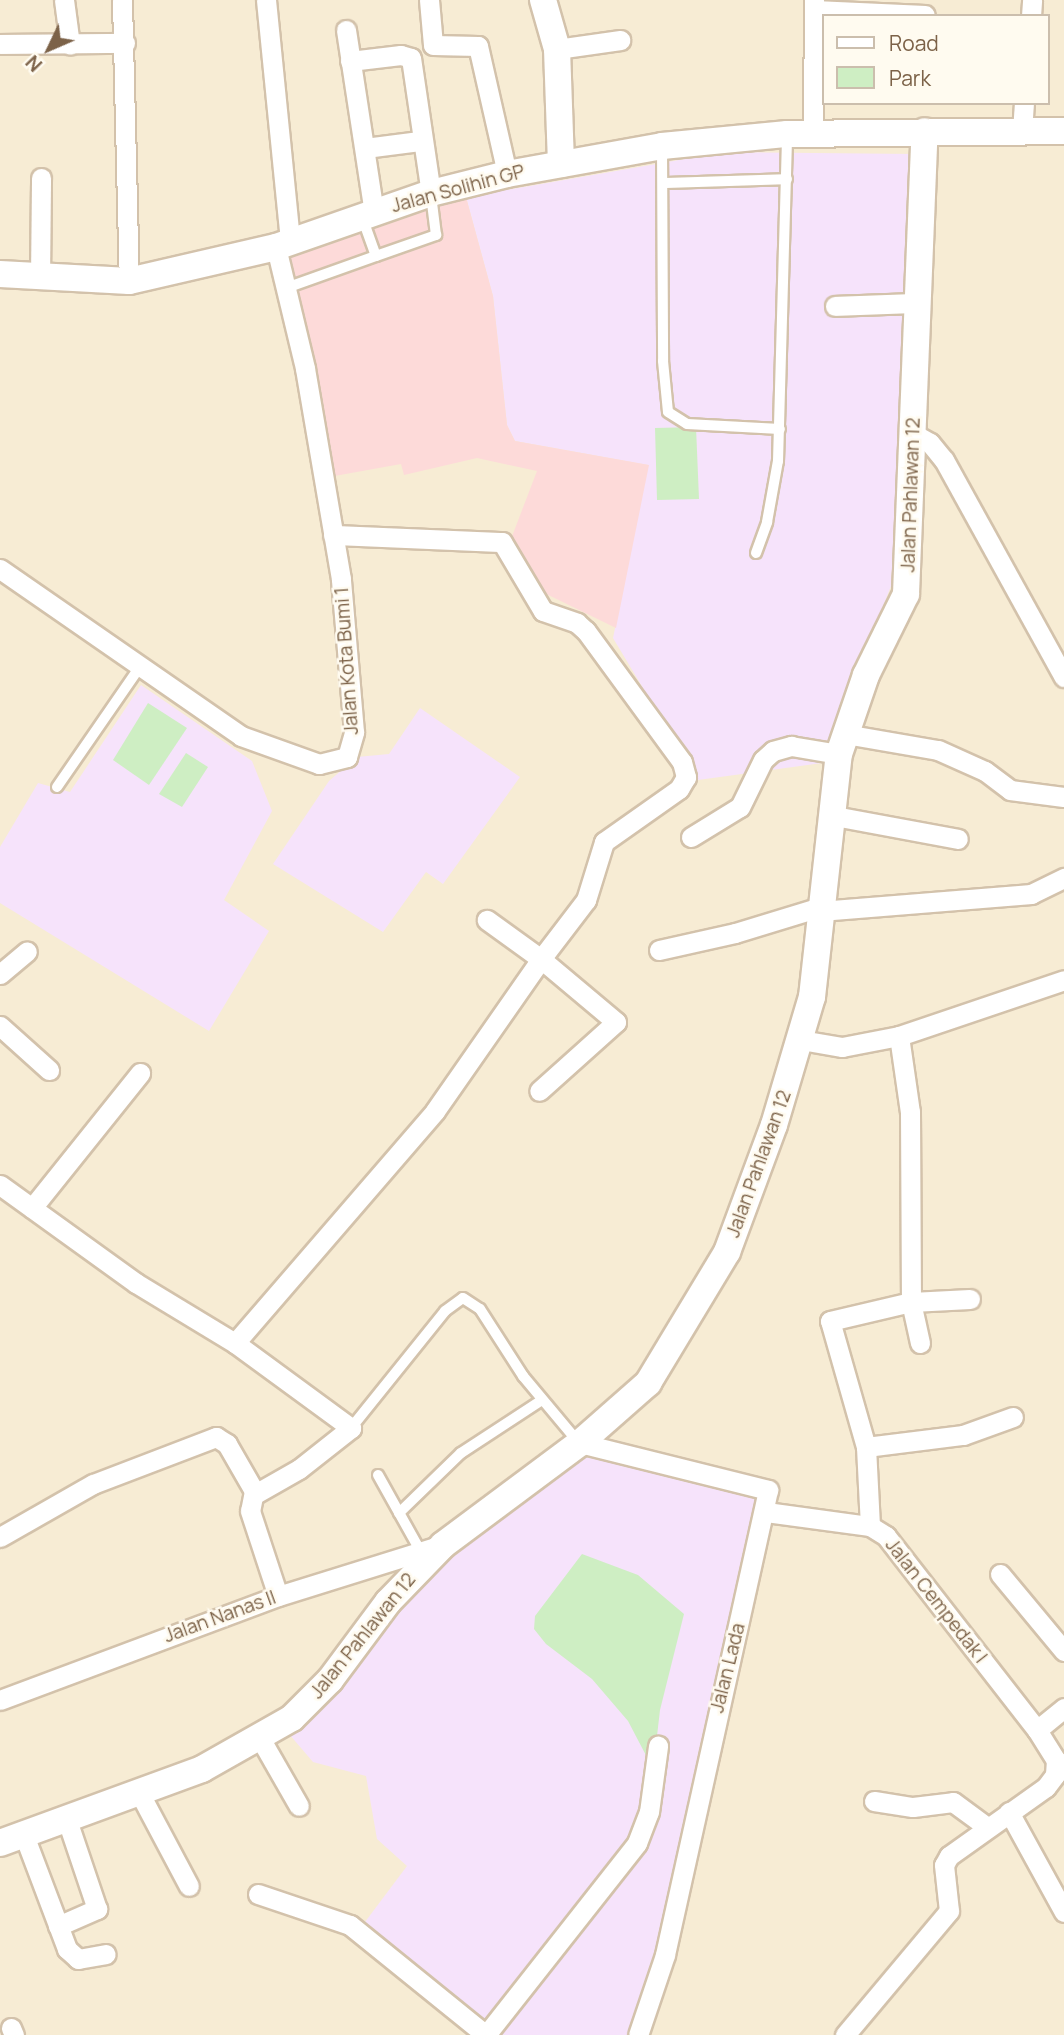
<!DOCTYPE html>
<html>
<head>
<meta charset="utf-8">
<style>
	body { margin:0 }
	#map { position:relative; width:1064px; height:2035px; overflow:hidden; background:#fef9e7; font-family:Manrope,sans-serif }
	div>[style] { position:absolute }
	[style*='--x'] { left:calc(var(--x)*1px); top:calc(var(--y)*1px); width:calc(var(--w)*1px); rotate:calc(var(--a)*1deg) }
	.residential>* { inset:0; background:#f7ecd4 }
	.education>* { inset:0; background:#f6e3fb }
	.medical>* { inset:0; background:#fddad9 }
	.green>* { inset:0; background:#ceeec3 }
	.roads { filter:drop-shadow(2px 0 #d3c2ab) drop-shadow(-2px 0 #d3c2ab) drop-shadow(0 2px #d3c2ab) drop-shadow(0 -2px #d3c2ab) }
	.lane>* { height:10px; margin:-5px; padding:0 5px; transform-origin:5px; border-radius:5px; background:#fff }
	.street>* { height:19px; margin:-9.5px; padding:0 9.5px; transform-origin:9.5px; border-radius:9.5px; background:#fff }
	.secondary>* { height:26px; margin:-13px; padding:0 13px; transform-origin:13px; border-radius:13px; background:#fff }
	span { translate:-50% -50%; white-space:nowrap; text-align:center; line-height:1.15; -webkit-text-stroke:5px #fffbf0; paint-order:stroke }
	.street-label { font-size:19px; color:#7c6248 }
	.legend { position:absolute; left:822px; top:14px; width:228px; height:91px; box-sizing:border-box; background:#fffbf0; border:2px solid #cbbead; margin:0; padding:9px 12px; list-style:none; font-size:21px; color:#7c6248 }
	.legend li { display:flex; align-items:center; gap:14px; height:35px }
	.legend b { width:35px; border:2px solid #cbbead }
	.north { position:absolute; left:14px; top:14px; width:70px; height:70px; -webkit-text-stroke:5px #fffbf0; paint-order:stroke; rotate:226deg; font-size:19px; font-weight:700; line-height:28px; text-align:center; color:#7c6248 }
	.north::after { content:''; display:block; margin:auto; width:24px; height:32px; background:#7c6248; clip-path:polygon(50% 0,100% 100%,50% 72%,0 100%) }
</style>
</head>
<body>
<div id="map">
	<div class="residential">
		<i style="clip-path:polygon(evenodd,0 0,1064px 0,1064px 2035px,0 2035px,0 0,824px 16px,1048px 16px,1048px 103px,824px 103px,824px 16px)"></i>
	</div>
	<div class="education">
		<i style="clip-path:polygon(725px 152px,916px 154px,891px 586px,822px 763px,698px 780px,613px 638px,648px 465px,515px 441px,507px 425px,493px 296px,466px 197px)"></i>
		<i style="clip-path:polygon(141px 685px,252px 761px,272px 811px,224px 900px,269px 931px,209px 1031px,0 903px,0 847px,38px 783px,70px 792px)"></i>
		<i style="clip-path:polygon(420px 708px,520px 777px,443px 884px,426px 872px,383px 932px,273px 864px,329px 781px,357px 757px,389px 754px)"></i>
		<i style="clip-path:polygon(579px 1450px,767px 1489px,674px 1880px,632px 2035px,489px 2035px,359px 1930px,407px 1866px,377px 1839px,366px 1776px,313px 1762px,289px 1734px,424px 1567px)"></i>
	</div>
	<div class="medical">
		<i style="clip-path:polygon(466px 197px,493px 296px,507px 425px,515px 441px,649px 465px,616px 628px,534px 588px,511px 539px,537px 471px,477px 458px,404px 475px,401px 464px,329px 477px,284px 260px)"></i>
	</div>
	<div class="green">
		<i style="clip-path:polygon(696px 427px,699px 499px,657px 500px,655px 428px)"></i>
		<i style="clip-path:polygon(148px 703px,187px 728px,149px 785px,113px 760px)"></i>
		<i style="clip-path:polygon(186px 753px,208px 767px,182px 807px,159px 794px)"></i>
		<i style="clip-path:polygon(582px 1554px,638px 1575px,684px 1614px,660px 1710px,654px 1762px,650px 1763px,628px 1721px,592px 1679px,546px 1644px,534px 1629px,535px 1616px)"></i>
	</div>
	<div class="roads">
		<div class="lane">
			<i style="--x:662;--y:147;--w:214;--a:89.7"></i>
			<i style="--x:663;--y:361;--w:51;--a:84.4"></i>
			<i style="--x:668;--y:412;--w:22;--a:32"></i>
			<i style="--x:687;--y:424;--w:93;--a:3.1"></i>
			<i style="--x:663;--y:183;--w:124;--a:-1.8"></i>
			<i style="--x:362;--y:217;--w:41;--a:70.3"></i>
			<i style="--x:376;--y:256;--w:64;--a:-19.3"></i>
			<i style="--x:436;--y:235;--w:40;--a:-97.1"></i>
			<i style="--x:286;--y:288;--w:96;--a:-19.6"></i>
			<i style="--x:756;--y:553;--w:33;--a:-70"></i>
			<i style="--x:767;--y:522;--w:62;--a:-79.8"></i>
			<i style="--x:778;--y:461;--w:324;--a:-88.4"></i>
			<i style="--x:57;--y:787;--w:145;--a:-55.4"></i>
			<i style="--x:351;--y:1428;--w:150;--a:-51.2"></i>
			<i style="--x:445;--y:1311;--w:22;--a:-36"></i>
			<i style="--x:463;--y:1298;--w:20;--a:33"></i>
			<i style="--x:480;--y:1309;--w:80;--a:57.3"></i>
			<i style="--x:523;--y:1376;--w:87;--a:50.1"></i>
			<i style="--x:378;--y:1475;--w:88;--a:60.8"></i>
			<i style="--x:399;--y:1513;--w:86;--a:-44.1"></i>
			<i style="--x:461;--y:1453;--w:97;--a:-33.2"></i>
		</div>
		<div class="street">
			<i style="--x:64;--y:0;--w:45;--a:82.4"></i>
			<i style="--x:122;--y:0;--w:281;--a:88.6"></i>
			<i style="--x:266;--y:0;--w:243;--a:84.3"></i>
			<i style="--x:429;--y:0;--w:45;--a:84.9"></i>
			<i style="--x:433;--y:45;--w:45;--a:1.3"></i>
			<i style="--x:478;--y:46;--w:131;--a:77.2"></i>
			<i style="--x:814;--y:10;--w:111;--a:2.6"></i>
			<i style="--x:1031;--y:16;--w:16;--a:-86"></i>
			<i style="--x:346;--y:30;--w:184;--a:81.3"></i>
			<i style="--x:0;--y:44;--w:125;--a:-0.5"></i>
			<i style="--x:557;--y:49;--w:64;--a:-8.1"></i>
			<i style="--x:350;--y:61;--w:51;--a:-6.7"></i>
			<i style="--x:401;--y:55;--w:10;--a:17"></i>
			<i style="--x:411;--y:58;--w:136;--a:81.6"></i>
			<i style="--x:1022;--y:131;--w:28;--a:-86"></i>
			<i style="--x:813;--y:134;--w:134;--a:-89.6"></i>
			<i style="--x:365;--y:148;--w:55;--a:-7.3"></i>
			<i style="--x:40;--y:278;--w:100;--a:-89.4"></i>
			<i style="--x:835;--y:306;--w:83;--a:-2.1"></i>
			<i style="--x:914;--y:434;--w:18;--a:29"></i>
			<i style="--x:930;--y:443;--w:22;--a:51"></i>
			<i style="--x:944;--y:460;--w:248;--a:61.1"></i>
			<i style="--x:333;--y:535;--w:169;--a:2.4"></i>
			<i style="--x:502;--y:542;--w:80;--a:59.3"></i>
			<i style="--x:543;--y:611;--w:36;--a:19"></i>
			<i style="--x:577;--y:623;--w:12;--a:42"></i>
			<i style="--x:586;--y:631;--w:162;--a:53.8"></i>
			<i style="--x:682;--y:762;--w:16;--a:75"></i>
			<i style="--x:686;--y:777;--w:14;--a:120"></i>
			<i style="--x:679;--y:789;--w:92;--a:144.8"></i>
			<i style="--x:604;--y:842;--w:61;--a:107.2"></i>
			<i style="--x:586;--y:900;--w:74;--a:127.3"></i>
			<i style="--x:541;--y:959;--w:67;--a:-144.2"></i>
			<i style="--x:0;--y:569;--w:293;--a:34.7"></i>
			<i style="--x:241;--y:736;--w:83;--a:19.7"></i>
			<i style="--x:319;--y:764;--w:29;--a:-14"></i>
			<i style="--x:347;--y:757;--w:26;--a:-74"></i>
			<i style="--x:354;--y:732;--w:154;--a:-94.9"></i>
			<i style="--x:341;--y:579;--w:214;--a:-99.7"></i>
			<i style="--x:305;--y:368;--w:124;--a:-103.5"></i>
			<i style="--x:845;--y:734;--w:94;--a:9.8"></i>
			<i style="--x:938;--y:750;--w:51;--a:24.1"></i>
			<i style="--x:985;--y:771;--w:31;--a:37"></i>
			<i style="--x:1010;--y:790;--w:54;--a:7.4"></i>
			<i style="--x:829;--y:815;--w:131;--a:10.5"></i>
			<i style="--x:691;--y:837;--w:57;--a:-31.5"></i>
			<i style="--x:740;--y:807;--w:52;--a:-63.9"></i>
			<i style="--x:763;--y:760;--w:13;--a:-42"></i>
			<i style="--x:773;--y:751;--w:19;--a:-16"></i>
			<i style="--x:791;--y:746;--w:49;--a:9.5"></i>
			<i style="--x:820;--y:911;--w:212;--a:-4.6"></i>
			<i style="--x:1031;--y:894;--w:37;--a:-26"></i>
			<i style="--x:659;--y:950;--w:78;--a:-12.6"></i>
			<i style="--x:735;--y:933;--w:89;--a:-17"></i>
			<i style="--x:0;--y:974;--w:35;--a:-40"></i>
			<i style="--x:0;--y:1026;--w:66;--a:41.9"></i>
			<i style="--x:899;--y:1036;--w:77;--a:81.8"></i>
			<i style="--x:910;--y:1112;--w:190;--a:89.7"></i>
			<i style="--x:911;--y:1302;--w:42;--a:77.6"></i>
			<i style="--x:801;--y:1040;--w:42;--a:9.7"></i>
			<i style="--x:842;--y:1047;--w:58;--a:-10.9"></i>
			<i style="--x:899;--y:1036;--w:174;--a:-18.7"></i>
			<i style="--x:0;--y:1185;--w:168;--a:35.8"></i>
			<i style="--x:136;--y:1283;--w:116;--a:31.2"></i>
			<i style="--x:235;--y:1343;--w:144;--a:36.2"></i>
			<i style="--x:351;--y:1428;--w:66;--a:141.7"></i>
			<i style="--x:299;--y:1469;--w:51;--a:150.4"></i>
			<i style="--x:32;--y:1208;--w:173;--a:-51.3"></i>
			<i style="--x:235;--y:1343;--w:306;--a:-49.2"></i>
			<i style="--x:435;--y:1111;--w:185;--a:-55.1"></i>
			<i style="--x:541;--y:959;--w:98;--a:40"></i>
			<i style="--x:616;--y:1022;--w:103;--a:138.1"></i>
			<i style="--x:580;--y:1443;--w:194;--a:14"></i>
			<i style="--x:768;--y:1490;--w:476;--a:102.5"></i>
			<i style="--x:665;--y:1955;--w:84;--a:108.6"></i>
			<i style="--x:866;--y:1447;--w:98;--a:-7.1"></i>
			<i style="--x:963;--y:1435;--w:53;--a:-19.8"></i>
			<i style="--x:766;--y:1512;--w:105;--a:7.7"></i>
			<i style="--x:870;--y:1526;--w:19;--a:32"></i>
			<i style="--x:886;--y:1536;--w:246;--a:52.1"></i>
			<i style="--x:1037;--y:1730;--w:36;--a:58"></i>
			<i style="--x:1056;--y:1760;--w:15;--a:94"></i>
			<i style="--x:1055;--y:1775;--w:15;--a:127"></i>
			<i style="--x:1046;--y:1787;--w:119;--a:144.6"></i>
			<i style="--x:949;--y:1856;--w:10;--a:119"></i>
			<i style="--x:944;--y:1865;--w:46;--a:83.8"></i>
			<i style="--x:949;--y:1911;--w:162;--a:130"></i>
			<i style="--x:870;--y:1526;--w:79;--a:-92.9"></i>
			<i style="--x:866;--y:1447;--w:131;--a:-105.9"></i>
			<i style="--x:830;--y:1321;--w:83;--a:-13.2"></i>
			<i style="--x:911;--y:1302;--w:59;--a:-2.9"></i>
			<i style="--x:0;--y:1537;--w:107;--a:-29.7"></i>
			<i style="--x:93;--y:1484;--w:132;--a:-20.9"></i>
			<i style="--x:216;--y:1437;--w:13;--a:32"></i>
			<i style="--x:227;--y:1444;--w:54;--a:60.1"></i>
			<i style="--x:254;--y:1491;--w:20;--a:101"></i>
			<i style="--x:250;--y:1511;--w:89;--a:71.8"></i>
			<i style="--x:1000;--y:1574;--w:100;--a:50.3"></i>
			<i style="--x:0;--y:1700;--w:297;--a:-20.5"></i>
			<i style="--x:278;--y:1596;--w:172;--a:-17.3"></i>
			<i style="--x:1037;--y:1730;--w:35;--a:-39"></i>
			<i style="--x:260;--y:1738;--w:78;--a:60.2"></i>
			<i style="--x:140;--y:1794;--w:104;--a:62"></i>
			<i style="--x:874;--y:1801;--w:39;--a:9"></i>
			<i style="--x:913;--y:1807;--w:40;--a:-7.1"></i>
			<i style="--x:953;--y:1802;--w:42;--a:36.3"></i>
			<i style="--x:1009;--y:1812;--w:114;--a:61.2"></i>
			<i style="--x:24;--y:1835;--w:122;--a:69.3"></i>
			<i style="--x:67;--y:1949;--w:15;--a:42"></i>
			<i style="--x:78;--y:1959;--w:28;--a:-10"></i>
			<i style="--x:258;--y:1894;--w:97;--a:18.6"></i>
			<i style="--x:350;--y:1925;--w:175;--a:39"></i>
			<i style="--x:58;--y:1926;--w:43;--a:-23.6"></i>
			<i style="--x:97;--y:1909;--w:94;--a:-108.6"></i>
			<i style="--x:11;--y:2028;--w:8;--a:67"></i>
			<i style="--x:486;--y:2035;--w:244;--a:-51.8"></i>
			<i style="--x:637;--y:1843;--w:33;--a:-69"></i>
			<i style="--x:649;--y:1812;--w:67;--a:-82.2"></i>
		</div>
		<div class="secondary">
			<i style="--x:543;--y:0;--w:51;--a:74.1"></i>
			<i style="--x:557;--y:49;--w:115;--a:88"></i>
			<i style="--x:0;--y:274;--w:129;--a:3.1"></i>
			<i style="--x:129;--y:281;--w:151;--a:-13"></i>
			<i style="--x:276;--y:247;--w:164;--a:-19.2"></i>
			<i style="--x:431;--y:193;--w:78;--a:-14"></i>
			<i style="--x:507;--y:174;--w:158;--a:-10.2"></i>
			<i style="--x:662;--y:146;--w:126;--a:-5.5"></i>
			<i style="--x:787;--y:134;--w:277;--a:-0.6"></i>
			<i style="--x:0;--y:1843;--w:215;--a:-20.1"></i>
			<i style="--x:202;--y:1769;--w:103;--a:-29.5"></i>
			<i style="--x:292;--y:1718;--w:54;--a:-45"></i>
			<i style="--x:330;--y:1680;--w:97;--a:-53.4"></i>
			<i style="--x:388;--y:1602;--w:79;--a:-46"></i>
			<i style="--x:443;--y:1545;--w:171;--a:-36.7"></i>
			<i style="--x:580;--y:1443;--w:91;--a:-41.4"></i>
			<i style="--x:648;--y:1383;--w:153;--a:-58.9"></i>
			<i style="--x:727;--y:1252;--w:135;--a:-69.7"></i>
			<i style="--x:774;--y:1125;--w:134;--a:-73.5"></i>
			<i style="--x:812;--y:997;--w:244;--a:-83.7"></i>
			<i style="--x:839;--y:754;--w:83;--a:-71.1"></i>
			<i style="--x:866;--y:675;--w:90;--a:-63.7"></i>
			<i style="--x:906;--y:594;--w:463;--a:-87.7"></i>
		</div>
	</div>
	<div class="street-label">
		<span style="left:458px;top:189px;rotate:-15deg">Jalan Solihin GP</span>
		<span style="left:911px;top:495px;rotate:-88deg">Jalan Pahlawan 12</span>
		<span style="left:347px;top:661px;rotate:-94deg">Jalan Kota Bumi 1</span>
		<span style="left:759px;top:1164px;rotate:-70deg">Jalan Pahlawan 12</span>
		<span style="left:936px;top:1601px;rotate:52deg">Jalan Cempedak I</span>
		<span style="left:220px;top:1617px;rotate:-20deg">Jalan Nanas II</span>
		<span style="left:363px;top:1636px;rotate:-51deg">Jalan Pahlawan 12</span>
		<span style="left:728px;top:1668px;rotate:-76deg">Jalan Lada</span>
	</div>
	<ul class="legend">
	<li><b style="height:9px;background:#fff"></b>Road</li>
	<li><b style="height:19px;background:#ceeec3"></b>Park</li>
	</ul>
	<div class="north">N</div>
</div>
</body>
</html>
